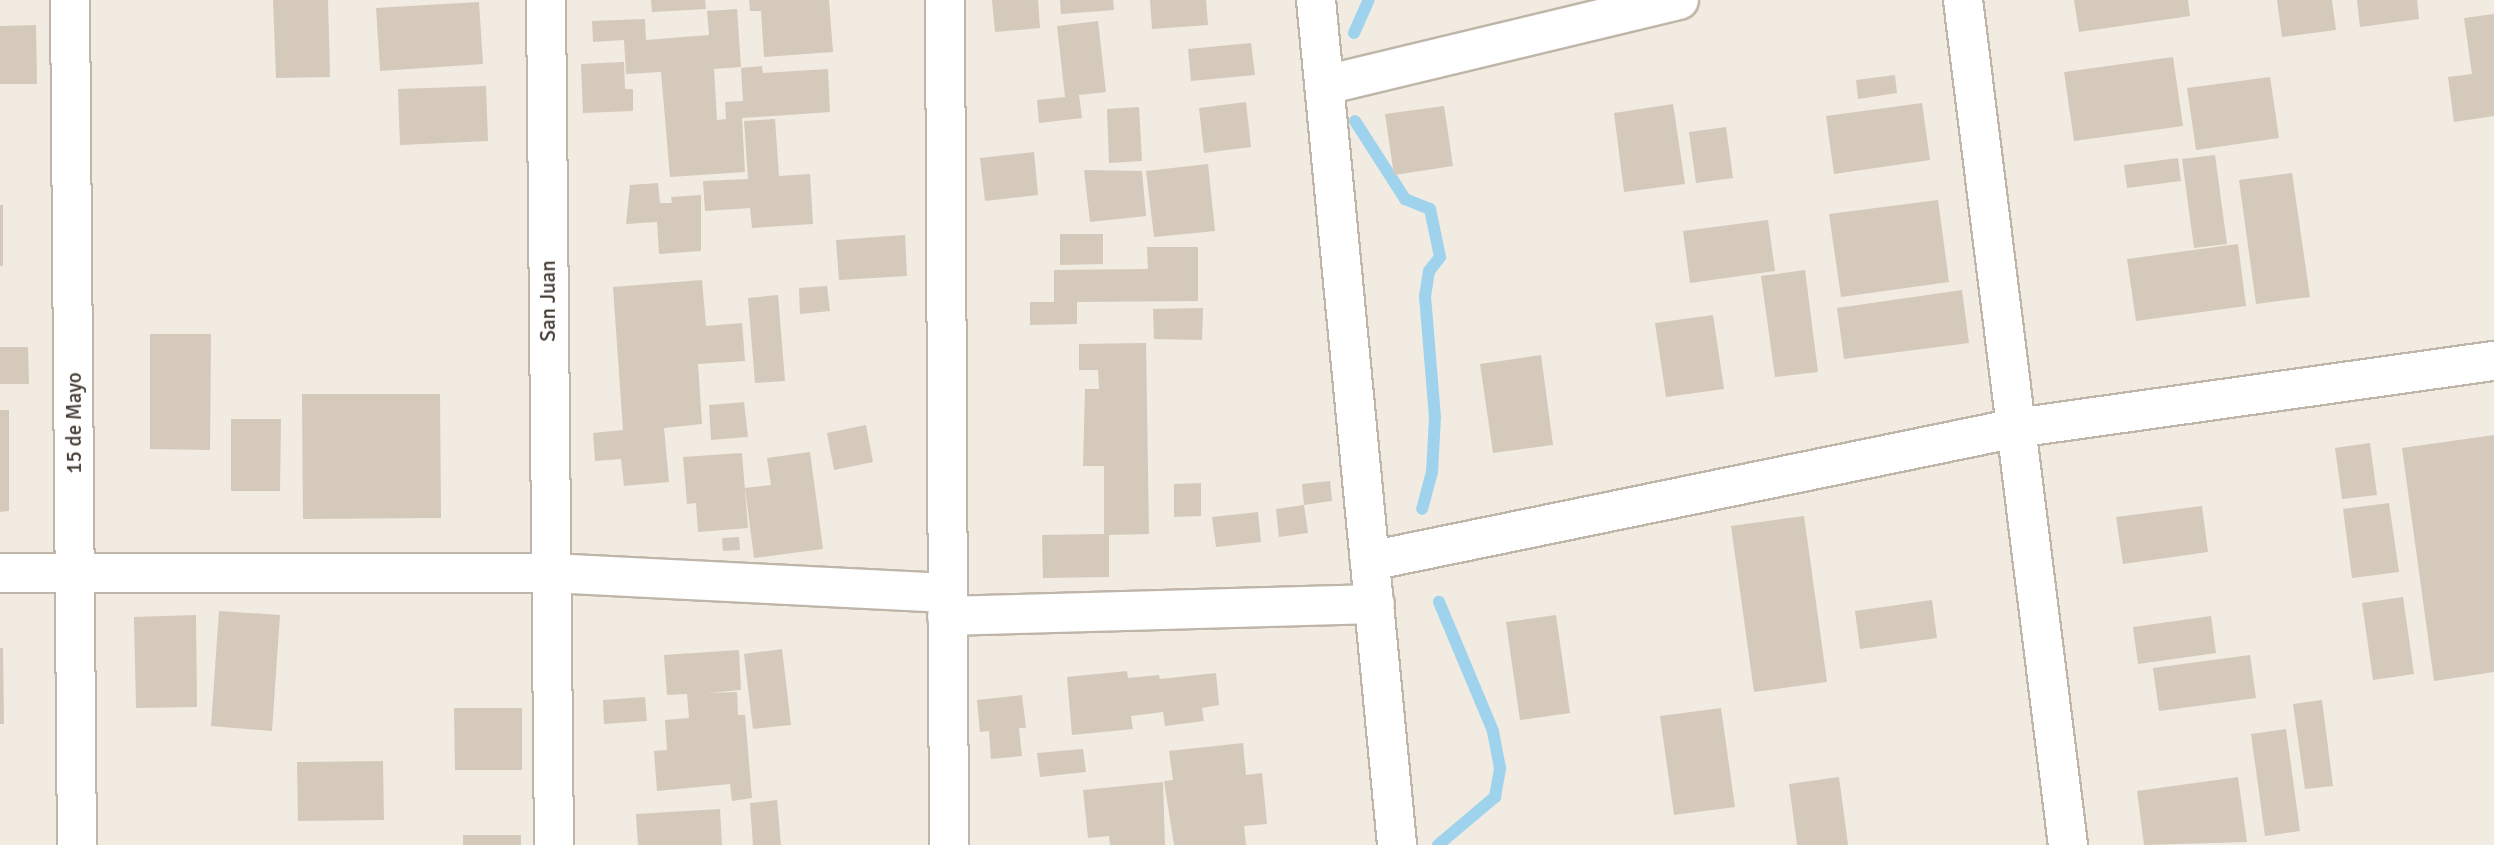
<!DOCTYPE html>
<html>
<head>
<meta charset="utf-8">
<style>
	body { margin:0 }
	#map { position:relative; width:2494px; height:845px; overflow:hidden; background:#f1ebe2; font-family:Signika,sans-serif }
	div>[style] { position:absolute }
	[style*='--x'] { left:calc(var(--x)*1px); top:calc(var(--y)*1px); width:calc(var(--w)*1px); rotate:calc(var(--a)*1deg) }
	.stream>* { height:12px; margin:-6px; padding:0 6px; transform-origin:6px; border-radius:6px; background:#9fd3ed }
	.building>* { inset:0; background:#d5c9bb }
	.roads { filter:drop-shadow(2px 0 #bfb5a8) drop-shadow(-2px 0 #bfb5a8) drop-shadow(0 2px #bfb5a8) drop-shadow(0 -2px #bfb5a8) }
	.minor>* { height:38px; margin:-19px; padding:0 19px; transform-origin:19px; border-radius:19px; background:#fff }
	span { translate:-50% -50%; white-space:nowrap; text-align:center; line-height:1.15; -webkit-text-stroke:6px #fff; paint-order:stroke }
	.street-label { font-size:21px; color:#423b33 }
</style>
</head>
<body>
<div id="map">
	<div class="stream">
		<i style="--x:1354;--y:33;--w:36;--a:-66"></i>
		<i style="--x:1355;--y:121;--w:93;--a:57.3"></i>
		<i style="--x:1405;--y:199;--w:27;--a:22"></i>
		<i style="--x:1430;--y:209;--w:49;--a:78.2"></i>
		<i style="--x:1440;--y:257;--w:18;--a:128"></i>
		<i style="--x:1429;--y:271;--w:25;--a:99"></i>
		<i style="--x:1425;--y:296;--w:121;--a:85.3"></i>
		<i style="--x:1435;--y:417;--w:55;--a:93.1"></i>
		<i style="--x:1432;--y:472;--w:38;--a:105"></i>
		<i style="--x:1438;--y:845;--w:75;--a:-40.1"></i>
		<i style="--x:1495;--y:797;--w:29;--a:-80"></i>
		<i style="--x:1500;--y:768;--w:38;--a:-101"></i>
		<i style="--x:1493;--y:731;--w:140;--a:-112.7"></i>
	</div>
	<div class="building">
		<i style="clip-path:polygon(273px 0,328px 0,330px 77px,276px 78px)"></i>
		<i style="clip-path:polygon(651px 0,705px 0,706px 9px,652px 12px)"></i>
		<i style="clip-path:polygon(749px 0,829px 0,833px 52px,764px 57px,761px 11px,750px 11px)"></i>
		<i style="clip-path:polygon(992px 0,1038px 0,1040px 28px,995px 32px)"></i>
		<i style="clip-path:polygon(1060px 0,1113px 0,1114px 10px,1061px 14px)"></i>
		<i style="clip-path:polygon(1150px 0,1206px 0,1208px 25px,1152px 29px)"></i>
		<i style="clip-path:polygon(2074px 0,2188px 0,2190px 16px,2079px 32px)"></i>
		<i style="clip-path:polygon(2277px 0,2332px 0,2336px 30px,2282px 37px)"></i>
		<i style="clip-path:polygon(2357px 0,2417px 0,2419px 19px,2360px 27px)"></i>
		<i style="clip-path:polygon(479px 2px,483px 64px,380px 71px,376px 8px)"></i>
		<i style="clip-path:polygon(737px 9px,741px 67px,714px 69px,717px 120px,726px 119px,725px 102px,743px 101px,741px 68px,762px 66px,763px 73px,828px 69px,830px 112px,742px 118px,745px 172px,670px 177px,661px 72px,626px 74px,624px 40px,593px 42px,592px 21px,645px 19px,646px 40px,709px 35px,707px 11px)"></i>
		<i style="clip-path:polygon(2494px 14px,2494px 116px,2454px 122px,2448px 77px,2472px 74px,2464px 18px)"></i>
		<i style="clip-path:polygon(1098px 21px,1106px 92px,1079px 95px,1082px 118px,1039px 123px,1037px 100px,1065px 97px,1057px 26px)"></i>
		<i style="clip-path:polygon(36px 25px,37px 84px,0 84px,0 26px)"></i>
		<i style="clip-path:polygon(1251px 43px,1255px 75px,1191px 81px,1188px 49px)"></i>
		<i style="clip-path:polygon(2173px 57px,2183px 126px,2074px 141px,2064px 72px)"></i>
		<i style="clip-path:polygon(624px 62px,625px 89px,633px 89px,633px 111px,583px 113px,581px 64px)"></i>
		<i style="clip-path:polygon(1895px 75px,1897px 93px,1858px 99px,1856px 80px)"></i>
		<i style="clip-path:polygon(2270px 77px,2279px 138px,2196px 150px,2187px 88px)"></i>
		<i style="clip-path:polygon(486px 86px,488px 141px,400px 145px,398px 89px)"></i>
		<i style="clip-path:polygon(1246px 102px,1251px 147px,1204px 153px,1199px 108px)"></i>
		<i style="clip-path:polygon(1922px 103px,1930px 160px,1834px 174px,1826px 116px)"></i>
		<i style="clip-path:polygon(1673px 104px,1685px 184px,1624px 192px,1614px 113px)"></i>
		<i style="clip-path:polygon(1444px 106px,1453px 166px,1394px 175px,1385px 114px)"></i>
		<i style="clip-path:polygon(1139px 107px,1142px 161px,1109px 163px,1107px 109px)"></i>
		<i style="clip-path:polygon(775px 119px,779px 176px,810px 174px,813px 224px,752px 228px,750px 208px,705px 211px,703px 181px,748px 179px,744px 121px)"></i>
		<i style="clip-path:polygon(1726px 127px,1733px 178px,1696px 183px,1689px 132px)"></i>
		<i style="clip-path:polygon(1034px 152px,1038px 195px,985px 201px,980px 158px)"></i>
		<i style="clip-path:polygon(2215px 155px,2227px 244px,2194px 248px,2182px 159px)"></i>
		<i style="clip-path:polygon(2178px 158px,2181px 181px,2127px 188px,2124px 165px)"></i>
		<i style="clip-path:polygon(1208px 164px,1215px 231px,1154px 237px,1146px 171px)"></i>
		<i style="clip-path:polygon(1084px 170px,1142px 171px,1146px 216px,1090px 222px)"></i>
		<i style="clip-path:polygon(2292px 173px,2310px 297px,2256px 304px,2239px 180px)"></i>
		<i style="clip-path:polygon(658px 183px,660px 203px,672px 203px,671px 197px,701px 195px,701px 251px,659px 254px,657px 222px,626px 224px,630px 185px)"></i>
		<i style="clip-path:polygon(1938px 200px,1949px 282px,1841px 297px,1829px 214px)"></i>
		<i style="clip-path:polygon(0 205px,3px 205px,3px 266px,0 266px)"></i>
		<i style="clip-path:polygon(1768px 220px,1775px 271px,1690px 283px,1683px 231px)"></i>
		<i style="clip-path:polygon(1060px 234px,1103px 234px,1103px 264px,1060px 265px)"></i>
		<i style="clip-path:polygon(905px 235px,907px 276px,839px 280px,836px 240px)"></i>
		<i style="clip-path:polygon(2238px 244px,2246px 306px,2136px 321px,2127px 259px)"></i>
		<i style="clip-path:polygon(1147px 247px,1198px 247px,1198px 301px,1077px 302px,1077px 324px,1030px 325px,1030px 302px,1054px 302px,1054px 270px,1148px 269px)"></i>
		<i style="clip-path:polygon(1805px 270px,1818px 372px,1775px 377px,1761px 276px)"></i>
		<i style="clip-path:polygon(702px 280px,706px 326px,742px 323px,745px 361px,698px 364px,702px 424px,664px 428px,669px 482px,624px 486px,621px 459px,595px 461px,593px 433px,623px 430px,613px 287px)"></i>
		<i style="clip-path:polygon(827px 286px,830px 311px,800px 314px,799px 288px)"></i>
		<i style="clip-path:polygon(1962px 290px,1969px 343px,1844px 359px,1837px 308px)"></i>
		<i style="clip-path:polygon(778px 295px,785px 381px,755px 383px,748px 298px)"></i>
		<i style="clip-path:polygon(1203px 308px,1202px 340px,1154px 339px,1153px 309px)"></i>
		<i style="clip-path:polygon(1713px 315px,1724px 389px,1666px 397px,1655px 323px)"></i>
		<i style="clip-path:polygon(150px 334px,211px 334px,210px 450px,150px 449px)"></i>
		<i style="clip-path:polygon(1146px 343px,1149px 534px,1109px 535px,1109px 577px,1043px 578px,1042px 535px,1104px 534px,1104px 466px,1083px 466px,1085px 389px,1099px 389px,1098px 370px,1079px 370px,1079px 344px)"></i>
		<i style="clip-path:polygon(0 347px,28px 347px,29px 384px,0 384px)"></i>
		<i style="clip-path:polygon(1541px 355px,1553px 445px,1493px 453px,1480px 364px)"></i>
		<i style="clip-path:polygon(302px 394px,440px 394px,441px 518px,303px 519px)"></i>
		<i style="clip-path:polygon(744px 402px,748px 437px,711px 440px,709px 405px)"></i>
		<i style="clip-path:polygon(0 410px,9px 410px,9px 511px,0 512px)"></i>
		<i style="clip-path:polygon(231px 419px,281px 419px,280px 491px,231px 491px)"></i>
		<i style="clip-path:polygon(866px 425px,873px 462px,834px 470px,827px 433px)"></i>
		<i style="clip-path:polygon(2494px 435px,2494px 672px,2434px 681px,2402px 448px)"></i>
		<i style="clip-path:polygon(2370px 443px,2377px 495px,2342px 499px,2335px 448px)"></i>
		<i style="clip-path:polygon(810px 452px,823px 549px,754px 558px,745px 488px,771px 485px,767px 458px)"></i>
		<i style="clip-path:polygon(742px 453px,748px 528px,698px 532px,696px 503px,687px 504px,683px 457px)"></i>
		<i style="clip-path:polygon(1330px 481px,1332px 501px,1304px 505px,1302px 484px)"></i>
		<i style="clip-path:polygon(1201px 483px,1201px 516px,1174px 517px,1174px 484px)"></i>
		<i style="clip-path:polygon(2389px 503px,2399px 572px,2352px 578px,2343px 509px)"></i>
		<i style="clip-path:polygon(1304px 505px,1308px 533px,1279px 537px,1276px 509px)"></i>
		<i style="clip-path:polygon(2202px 506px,2208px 552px,2123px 564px,2116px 517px)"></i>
		<i style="clip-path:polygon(1258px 512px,1261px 542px,1216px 547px,1212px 517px)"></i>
		<i style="clip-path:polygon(1804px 516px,1827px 682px,1754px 692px,1731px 526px)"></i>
		<i style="clip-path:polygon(739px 537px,740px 550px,723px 551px,722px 538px)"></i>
		<i style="clip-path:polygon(2403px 597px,2414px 674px,2373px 680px,2362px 603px)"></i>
		<i style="clip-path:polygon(1932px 600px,1937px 638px,1860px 649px,1855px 611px)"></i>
		<i style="clip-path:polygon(219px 611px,280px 615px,272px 731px,211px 726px)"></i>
		<i style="clip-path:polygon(196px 615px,197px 707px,136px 708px,134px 617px)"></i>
		<i style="clip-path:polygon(1556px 615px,1570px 713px,1520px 720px,1506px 622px)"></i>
		<i style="clip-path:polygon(2211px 616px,2216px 653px,2138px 664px,2133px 627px)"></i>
		<i style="clip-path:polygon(0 648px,3px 648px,4px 724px,0 724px)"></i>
		<i style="clip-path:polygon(782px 649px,791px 725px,753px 729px,744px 654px)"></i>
		<i style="clip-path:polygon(739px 650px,741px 690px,706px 693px,737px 692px,738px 715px,745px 715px,752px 798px,732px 801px,730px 784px,657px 791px,654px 751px,667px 750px,665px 720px,689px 718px,687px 694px,667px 695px,664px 655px)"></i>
		<i style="clip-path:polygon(2250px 655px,2256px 698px,2159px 711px,2153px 668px)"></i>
		<i style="clip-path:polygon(1127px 671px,1128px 678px,1159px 675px,1160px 679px,1216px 673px,1219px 705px,1202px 708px,1204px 721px,1165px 726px,1163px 712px,1131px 716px,1133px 729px,1072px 735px,1067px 677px)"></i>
		<i style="clip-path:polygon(1022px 695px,1026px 728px,1019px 728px,1022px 756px,991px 759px,989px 731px,980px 732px,977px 700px)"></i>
		<i style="clip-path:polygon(645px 697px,647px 721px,604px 724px,603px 700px)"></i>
		<i style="clip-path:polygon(2322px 700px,2333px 786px,2305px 789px,2293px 704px)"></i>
		<i style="clip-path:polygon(454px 708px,522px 708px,522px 770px,455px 770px)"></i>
		<i style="clip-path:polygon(1721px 708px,1735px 807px,1674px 815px,1660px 716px)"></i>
		<i style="clip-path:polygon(2286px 729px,2300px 831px,2265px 836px,2251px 734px)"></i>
		<i style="clip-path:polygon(1243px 743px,1246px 775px,1262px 773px,1267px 824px,1244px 826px,1246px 845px,1174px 845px,1164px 781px,1173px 780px,1169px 751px)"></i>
		<i style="clip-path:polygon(1083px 749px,1086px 772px,1040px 777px,1037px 753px)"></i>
		<i style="clip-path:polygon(383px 761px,384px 820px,298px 821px,297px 762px)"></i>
		<i style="clip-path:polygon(1839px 777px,1848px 845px,1797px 845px,1789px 784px)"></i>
		<i style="clip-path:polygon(2238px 777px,2247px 842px,2144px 845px,2137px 791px)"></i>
		<i style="clip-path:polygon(1163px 782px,1165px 845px,1110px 845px,1109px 836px,1088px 838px,1083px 790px)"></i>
		<i style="clip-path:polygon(777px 800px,781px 845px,753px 845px,750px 803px)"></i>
		<i style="clip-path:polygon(720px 809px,722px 845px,638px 845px,636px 814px)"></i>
		<i style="clip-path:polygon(463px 835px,521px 835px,521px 845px,463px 845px)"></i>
	</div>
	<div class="roads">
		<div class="minor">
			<i style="--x:70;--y:0;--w:845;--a:89.53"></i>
			<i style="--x:546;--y:0;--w:845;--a:89.46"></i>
			<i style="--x:945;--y:0;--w:845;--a:89.73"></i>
			<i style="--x:1316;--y:0;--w:849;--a:84.52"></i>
			<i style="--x:1963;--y:0;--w:851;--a:82.92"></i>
			<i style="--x:1325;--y:85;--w:364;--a:-13.5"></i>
			<i style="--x:1370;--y:561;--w:660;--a:-11.63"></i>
			<i style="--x:2016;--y:428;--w:483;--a:-8"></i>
			<i style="--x:0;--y:573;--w:550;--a:0"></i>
			<i style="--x:550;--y:573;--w:398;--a:2.9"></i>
			<i style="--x:947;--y:616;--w:428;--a:-1.6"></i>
		</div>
	</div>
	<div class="street-label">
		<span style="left:548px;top:301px;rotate:-90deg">San Juan</span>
		<span style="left:74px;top:423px;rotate:-90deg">15 de Mayo</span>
	</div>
</div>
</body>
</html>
